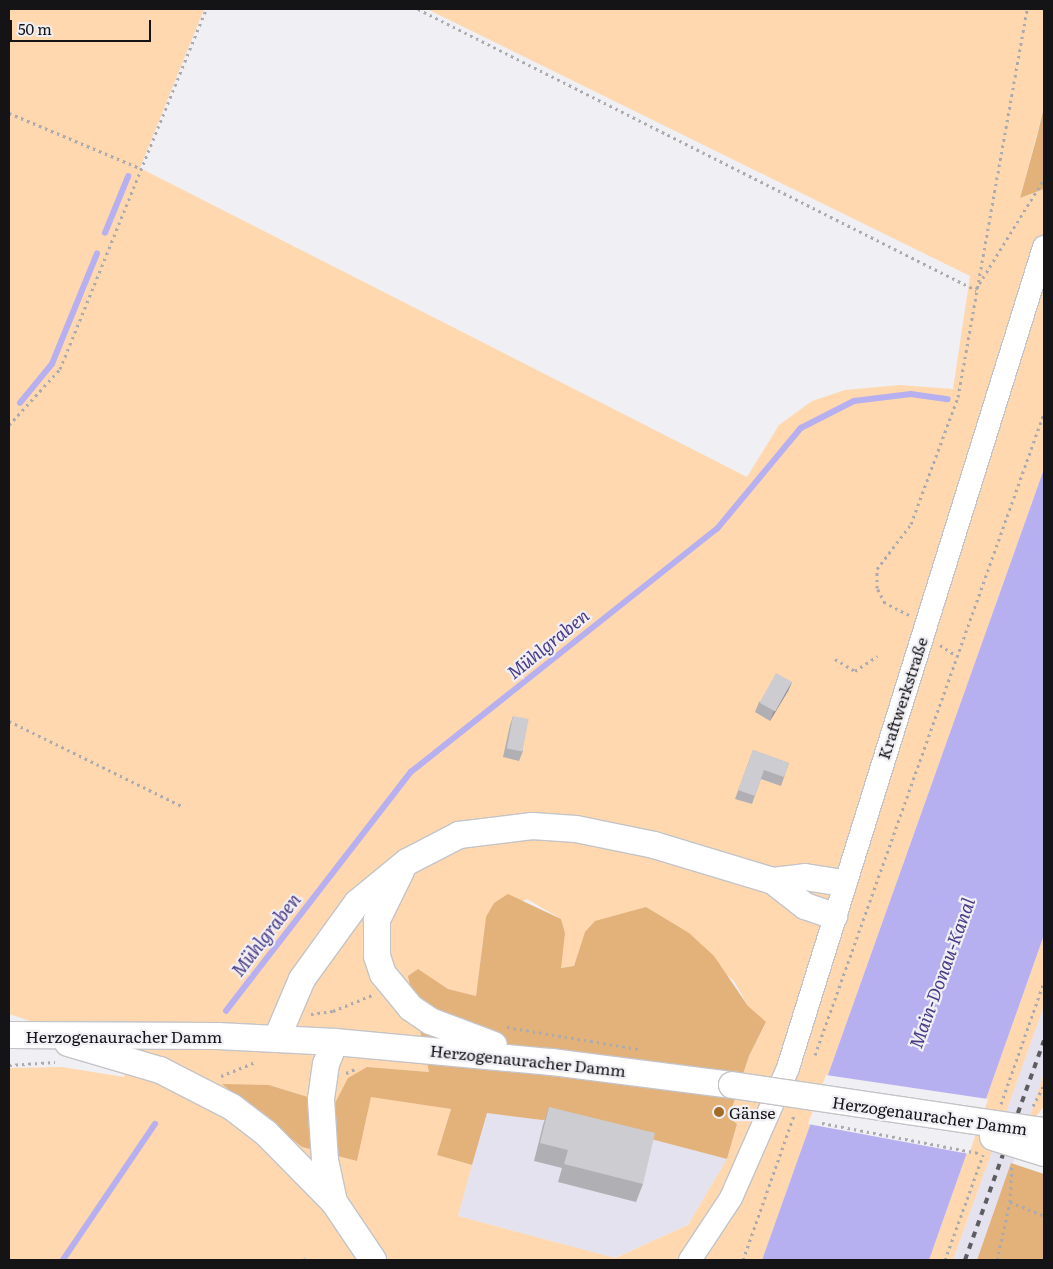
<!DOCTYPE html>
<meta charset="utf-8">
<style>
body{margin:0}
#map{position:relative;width:1053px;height:1269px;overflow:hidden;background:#efeff4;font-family:Literata,serif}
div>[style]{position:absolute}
.built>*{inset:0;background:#e3e2ee}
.green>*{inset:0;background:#ffd8af}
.forest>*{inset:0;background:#e3b17a}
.water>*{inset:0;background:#b6aff0}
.pier>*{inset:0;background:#efeff4}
.stream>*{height:5.5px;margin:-2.75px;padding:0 2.75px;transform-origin:2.75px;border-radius:2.75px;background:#b6aff0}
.path>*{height:3px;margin-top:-1.5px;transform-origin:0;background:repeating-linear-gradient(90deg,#abaaae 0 2.5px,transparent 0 6.5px)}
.roads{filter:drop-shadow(1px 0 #c4c4c8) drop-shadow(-1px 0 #c4c4c8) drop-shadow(0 1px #c4c4c8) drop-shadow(0 -1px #c4c4c8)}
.tertiary>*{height:22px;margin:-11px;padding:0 11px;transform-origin:11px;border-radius:11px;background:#fff}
.secondary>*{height:26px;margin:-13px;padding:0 13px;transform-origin:13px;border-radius:13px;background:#fff}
.rail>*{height:4px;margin-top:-2px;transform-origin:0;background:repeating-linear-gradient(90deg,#5d5d60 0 6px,transparent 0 12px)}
.path-bridge>*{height:3px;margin-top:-1.5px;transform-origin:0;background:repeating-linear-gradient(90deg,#abaaae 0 2.5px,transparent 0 6.5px)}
.bridges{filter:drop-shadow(1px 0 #c4c4c8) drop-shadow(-1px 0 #c4c4c8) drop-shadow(0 1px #c4c4c8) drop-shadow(0 -1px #c4c4c8)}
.secondary-bridge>*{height:26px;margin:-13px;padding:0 13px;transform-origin:13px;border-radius:13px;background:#fff}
.wall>*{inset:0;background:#afafb4}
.shaded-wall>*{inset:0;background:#8f8f92}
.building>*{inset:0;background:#ccccd1;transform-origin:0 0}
.dots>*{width:14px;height:14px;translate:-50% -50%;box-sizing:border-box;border:2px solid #efeff4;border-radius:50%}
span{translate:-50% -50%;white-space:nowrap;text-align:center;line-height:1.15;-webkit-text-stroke:4.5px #efeff4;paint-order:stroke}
.street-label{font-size:16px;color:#141315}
.poi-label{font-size:16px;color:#141315}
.left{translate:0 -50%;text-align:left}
.water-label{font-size:18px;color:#4a3a86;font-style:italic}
.frame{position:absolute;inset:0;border:10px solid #141315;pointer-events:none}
.scale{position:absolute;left:10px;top:20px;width:141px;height:22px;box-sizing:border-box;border:2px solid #141315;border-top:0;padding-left:6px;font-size:15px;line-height:18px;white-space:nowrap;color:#141315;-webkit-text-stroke:4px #efeff4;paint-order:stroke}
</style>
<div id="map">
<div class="built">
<i style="clip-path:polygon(1044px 1006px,1044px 1073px,1024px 1133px,977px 1260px,953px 1260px)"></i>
<i style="clip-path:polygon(486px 1113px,542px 1120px,571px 1118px,727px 1159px,688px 1225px,614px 1258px,458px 1216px)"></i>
</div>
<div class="green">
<i style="clip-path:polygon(evenodd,9px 9px,204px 9px,140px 168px,747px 477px,779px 425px,812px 401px,845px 390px,900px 385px,953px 389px,970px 276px,427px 9px,1044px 9px,1044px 107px,1020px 198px,1044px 189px,1044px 469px,762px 1260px,9px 1260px,9px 1068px,62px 1067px,124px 1077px,133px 1055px,9px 1014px,9px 9px,527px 899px,561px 919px,565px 933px,560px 968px,574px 966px,585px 933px,646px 907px,734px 981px,748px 1006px,766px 1023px,749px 1056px,729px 1117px,737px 1124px,727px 1159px,688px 1225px,615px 1258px,458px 1216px,472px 1165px,437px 1155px,451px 1109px,371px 1096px,357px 1161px,302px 1147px,275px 1123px,269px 1085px,334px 1105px,367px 1067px,429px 1072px,409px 976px,418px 970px,448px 989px,476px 996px,486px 917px,527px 899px)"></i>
<i style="clip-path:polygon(1044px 935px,1044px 1006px,999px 1132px,953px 1260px,929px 1260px)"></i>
<i style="clip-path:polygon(1044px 1073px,1044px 1106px,1024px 1133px)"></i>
</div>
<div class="forest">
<i style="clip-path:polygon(1044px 107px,1044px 189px,1020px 198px,1037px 136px)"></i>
<i style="clip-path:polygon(508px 894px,561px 919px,565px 933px,561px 968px,574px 966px,585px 932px,595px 921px,646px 907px,689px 933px,714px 956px,748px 1006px,766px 1022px,749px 1056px,729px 1117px,737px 1124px,727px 1159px,571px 1118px,542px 1120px,487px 1113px,472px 1165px,437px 1155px,451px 1109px,371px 1097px,357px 1161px,302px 1147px,222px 1084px,269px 1085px,334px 1105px,348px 1078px,367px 1067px,429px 1072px,408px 976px,418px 969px,448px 989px,476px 996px,486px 917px,494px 903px)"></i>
<i style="clip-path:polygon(1011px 1163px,1044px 1174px,1044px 1260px,977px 1260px)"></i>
</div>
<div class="water">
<i style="clip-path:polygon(1044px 469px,1044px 935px,929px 1260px,762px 1260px)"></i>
</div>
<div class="pier">
<i style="clip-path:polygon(826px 1075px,988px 1099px,969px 1154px,808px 1124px)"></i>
</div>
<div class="stream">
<i style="left:105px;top:233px;width:61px;rotate:-67.7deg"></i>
<i style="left:20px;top:403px;width:50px;rotate:-50.6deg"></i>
<i style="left:52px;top:364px;width:119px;rotate:-67.8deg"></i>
<i style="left:226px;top:1011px;width:302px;rotate:-52.3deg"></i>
<i style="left:411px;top:772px;width:391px;rotate:-38.5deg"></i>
<i style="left:717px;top:529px;width:131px;rotate:-50.3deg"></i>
<i style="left:801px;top:428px;width:59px;rotate:-27deg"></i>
<i style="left:854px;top:401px;width:57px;rotate:-7deg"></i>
<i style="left:911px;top:394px;width:37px;rotate:8deg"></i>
<i style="left:63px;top:1260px;width:164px;rotate:-55.9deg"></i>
</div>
<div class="path">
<i style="left:418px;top:9px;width:625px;rotate:26.73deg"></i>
<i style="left:9px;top:113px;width:142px;rotate:22.8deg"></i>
<i style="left:976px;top:289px;width:129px;rotate:-58.3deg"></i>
<i style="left:9px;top:425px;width:76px;rotate:-47.7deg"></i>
<i style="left:60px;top:369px;width:388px;rotate:-67.9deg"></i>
<i style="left:909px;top:615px;width:27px;rotate:-153deg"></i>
<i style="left:885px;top:603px;width:17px;rotate:-118deg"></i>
<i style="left:877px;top:588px;width:19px;rotate:-90deg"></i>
<i style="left:877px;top:569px;width:56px;rotate:-52.9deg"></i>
<i style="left:911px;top:524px;width:135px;rotate:-69.7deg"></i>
<i style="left:958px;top:397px;width:394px;rotate:-79.9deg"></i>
<i style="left:940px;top:645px;width:20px;rotate:33deg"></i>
<i style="left:835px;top:659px;width:23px;rotate:31deg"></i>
<i style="left:855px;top:671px;width:27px;rotate:-34deg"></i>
<i style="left:9px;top:721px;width:195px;rotate:26.2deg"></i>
<i style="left:311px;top:1014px;width:22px;rotate:-8deg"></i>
<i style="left:333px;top:1011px;width:42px;rotate:-22.3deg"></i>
<i style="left:507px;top:1027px;width:134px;rotate:9.5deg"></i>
<i style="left:815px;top:1055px;width:682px;rotate:-70.37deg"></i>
<i style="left:9px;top:1065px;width:46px;rotate:-3.7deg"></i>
<i style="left:346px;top:1073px;width:13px;rotate:-23deg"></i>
<i style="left:221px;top:1076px;width:38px;rotate:-22deg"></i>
<i style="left:1001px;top:1104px;width:129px;rotate:-70.6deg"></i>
<i style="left:1033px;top:1106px;width:24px;rotate:-62deg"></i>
<i style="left:1010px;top:1202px;width:37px;rotate:22deg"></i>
<i style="left:743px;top:1260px;width:154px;rotate:-70.6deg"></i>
<i style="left:945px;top:1260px;width:112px;rotate:-70.1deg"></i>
<i style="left:997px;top:1260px;width:59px;rotate:-77.4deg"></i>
<i style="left:1010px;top:1202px;width:37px;rotate:-87deg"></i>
</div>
<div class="roads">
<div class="tertiary">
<i style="left:690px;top:1260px;width:74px;rotate:-56.5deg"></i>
<i style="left:731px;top:1198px;width:142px;rotate:-66.3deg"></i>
<i style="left:788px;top:1068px;width:860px;rotate:-72.68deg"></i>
</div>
<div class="secondary">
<i style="left:401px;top:871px;width:55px;rotate:116.1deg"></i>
<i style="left:377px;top:920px;width:36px;rotate:90deg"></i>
<i style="left:377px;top:956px;width:19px;rotate:72deg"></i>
<i style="left:383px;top:974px;width:44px;rotate:50.5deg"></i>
<i style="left:411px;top:1008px;width:23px;rotate:34deg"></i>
<i style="left:430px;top:1021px;width:68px;rotate:20.6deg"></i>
<i style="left:773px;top:881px;width:41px;rotate:38deg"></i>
<i style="left:805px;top:906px;width:31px;rotate:19deg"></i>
<i style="left:9px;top:1035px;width:209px;rotate:0.3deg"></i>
<i style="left:218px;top:1036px;width:117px;rotate:2.9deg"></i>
<i style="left:335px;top:1042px;width:218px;rotate:5.3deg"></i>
<i style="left:552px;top:1062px;width:181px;rotate:7.3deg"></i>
<i style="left:277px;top:1038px;width:64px;rotate:-67deg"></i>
<i style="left:302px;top:979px;width:94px;rotate:-54.1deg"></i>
<i style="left:357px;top:903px;width:65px;rotate:-39.4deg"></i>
<i style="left:407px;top:862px;width:59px;rotate:-27.4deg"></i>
<i style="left:459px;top:835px;width:74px;rotate:-7deg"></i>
<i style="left:532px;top:826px;width:44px;rotate:3.9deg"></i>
<i style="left:576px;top:829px;width:80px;rotate:11.6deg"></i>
<i style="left:654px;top:845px;width:124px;rotate:16.8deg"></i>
<i style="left:773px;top:881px;width:32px;rotate:-7deg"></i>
<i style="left:805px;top:877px;width:39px;rotate:9deg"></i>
<i style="left:68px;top:1043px;width:96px;rotate:16.4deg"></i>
<i style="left:160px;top:1070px;width:81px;rotate:27.2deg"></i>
<i style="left:232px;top:1107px;width:43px;rotate:37.4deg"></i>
<i style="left:266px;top:1133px;width:97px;rotate:45.4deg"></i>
<i style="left:334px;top:1202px;width:70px;rotate:56.1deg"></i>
<i style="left:334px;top:1202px;width:43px;rotate:-102.1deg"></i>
<i style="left:325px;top:1160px;width:61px;rotate:-93.8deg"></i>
<i style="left:321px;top:1099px;width:35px;rotate:-82deg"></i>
<i style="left:326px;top:1064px;width:24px;rotate:-68deg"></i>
</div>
</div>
<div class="rail">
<i style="left:965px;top:1260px;width:233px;rotate:-70.2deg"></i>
</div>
<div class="path-bridge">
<i style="left:822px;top:1123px;width:159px;rotate:10.9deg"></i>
</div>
<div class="bridges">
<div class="secondary-bridge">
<i style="left:732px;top:1085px;width:315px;rotate:8.4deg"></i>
<i style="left:993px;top:1137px;width:53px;rotate:17.4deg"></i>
</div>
</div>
<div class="wall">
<i style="clip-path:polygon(792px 682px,788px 691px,770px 721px,755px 712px,759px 702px)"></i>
<i style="clip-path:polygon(513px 716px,523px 751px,519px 761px,503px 757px,510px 725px)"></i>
<i style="clip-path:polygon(753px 750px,789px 763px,781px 786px,761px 779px,752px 804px,735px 799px)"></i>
<i style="clip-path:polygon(549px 1107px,643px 1184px,636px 1202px,558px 1182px,562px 1168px,534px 1161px,543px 1125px)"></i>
</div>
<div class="shaded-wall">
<i style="clip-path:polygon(792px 682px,788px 691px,770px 721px,774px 711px)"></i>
</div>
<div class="building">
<i style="left:776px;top:673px;width:18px;height:34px;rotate:29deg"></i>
<i style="left:513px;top:716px;width:16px;height:33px;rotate:11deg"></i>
<i style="clip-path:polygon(753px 750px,789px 763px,784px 777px,764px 770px,755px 796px,738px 790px)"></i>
<i style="clip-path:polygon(549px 1107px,655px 1133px,643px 1184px,564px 1164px,568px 1150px,540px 1143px)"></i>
<i style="clip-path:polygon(305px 1257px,307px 1260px,301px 1260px)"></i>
</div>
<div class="dots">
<i style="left:719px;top:1112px;background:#a26b26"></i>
</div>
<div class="street-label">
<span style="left:902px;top:698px;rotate:-72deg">Kraftwerkstraße</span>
<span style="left:124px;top:1036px">Herzogenauracher Damm</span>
<span style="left:528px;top:1060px;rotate:6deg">Herzogenauracher Damm</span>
<span style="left:930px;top:1115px;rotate:8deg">Herzogenauracher Damm</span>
</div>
<div class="poi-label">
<span class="left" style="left:729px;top:1112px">Gänse</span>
</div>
<div class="water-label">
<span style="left:548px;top:644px;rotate:-39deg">Mühlgraben</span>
<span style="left:266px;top:935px;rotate:-52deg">Mühlgraben</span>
<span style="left:942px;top:973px;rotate:-70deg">Main-Donau-Kanal</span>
</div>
<div class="frame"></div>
<div class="scale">50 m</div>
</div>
